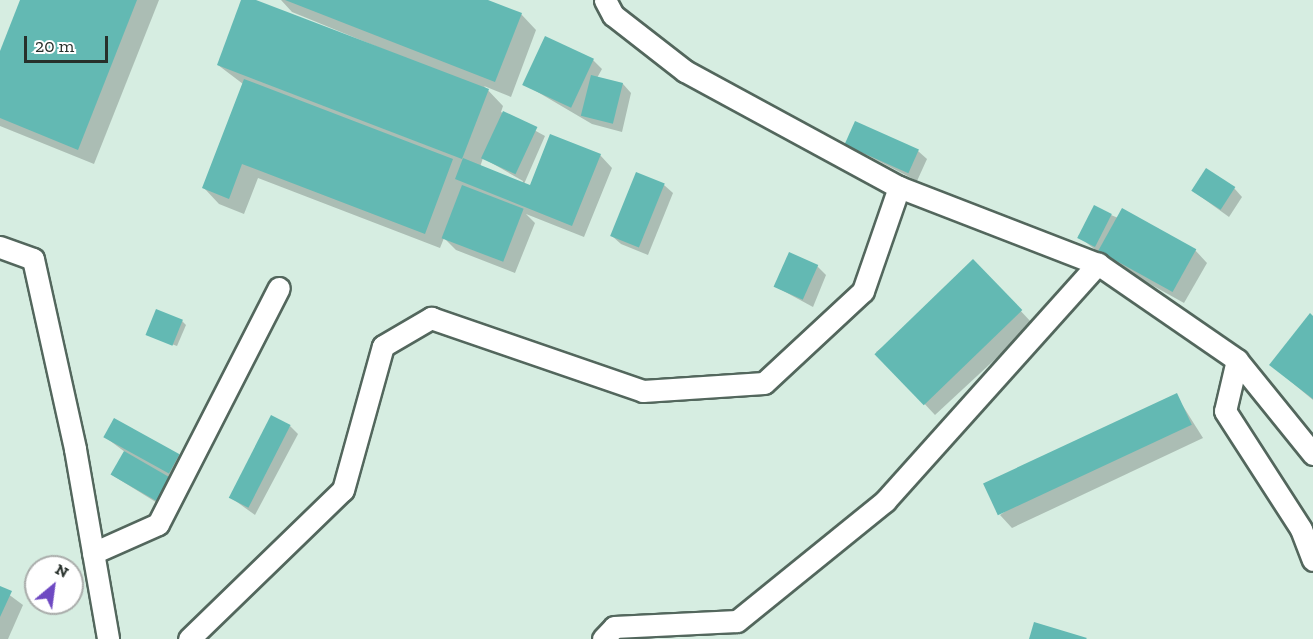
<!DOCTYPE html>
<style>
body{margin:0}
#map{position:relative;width:1313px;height:639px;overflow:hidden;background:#d6ede1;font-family:"Zilla Slab",serif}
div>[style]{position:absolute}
.shadow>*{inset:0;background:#0003}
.building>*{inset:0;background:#63b9b3;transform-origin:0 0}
.roads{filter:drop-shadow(2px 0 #53675d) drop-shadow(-2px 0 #53675d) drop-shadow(0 2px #53675d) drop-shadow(0 -2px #53675d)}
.minor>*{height:21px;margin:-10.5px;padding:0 10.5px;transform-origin:10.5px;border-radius:10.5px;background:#fff}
span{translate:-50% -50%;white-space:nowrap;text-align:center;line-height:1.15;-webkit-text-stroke:6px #fff;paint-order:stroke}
.north{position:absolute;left:24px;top:555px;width:60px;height:60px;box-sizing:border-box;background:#fff;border:2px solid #a9acaa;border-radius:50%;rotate:29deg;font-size:16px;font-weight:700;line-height:24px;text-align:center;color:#27302b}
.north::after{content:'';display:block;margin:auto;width:21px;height:27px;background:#6e49c2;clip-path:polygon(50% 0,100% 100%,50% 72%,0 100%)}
.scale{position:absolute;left:24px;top:36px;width:84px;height:27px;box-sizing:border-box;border:3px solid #27302b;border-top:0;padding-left:8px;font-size:18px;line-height:21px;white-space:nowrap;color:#27302b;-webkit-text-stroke:4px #fff;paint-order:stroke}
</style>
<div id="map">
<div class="shadow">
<i style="clip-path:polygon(22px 0,159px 0,94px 164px,0 126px,0 55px)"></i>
<i style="clip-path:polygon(evenodd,243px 0,407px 59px,292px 12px,281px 0,484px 0,521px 14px,536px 30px,511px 97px,484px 86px,503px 106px,501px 112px,545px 136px,524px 184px,531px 187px,600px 155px,612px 168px,584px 237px,526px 214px,535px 223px,515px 273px,456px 250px,444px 238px,440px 248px,258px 178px,244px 214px,219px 204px,204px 188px,243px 84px,218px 65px,243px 0,483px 158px,523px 181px,522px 184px,480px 167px,483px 158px)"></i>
<i style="clip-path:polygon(593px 60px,602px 69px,597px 78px,623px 84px,631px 93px,622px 132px,592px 124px,524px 84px)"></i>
<i style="clip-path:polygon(846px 144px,918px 151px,927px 159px,917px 181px)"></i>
<i style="clip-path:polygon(664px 185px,673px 193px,648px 255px,621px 244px,612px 236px)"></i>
<i style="clip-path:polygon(1234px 188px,1242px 197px,1229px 217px,1193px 191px)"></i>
<i style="clip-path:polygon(1111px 215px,1195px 250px,1207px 263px,1184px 303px,1112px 263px,1078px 236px)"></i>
<i style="clip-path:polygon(817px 266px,826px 275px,813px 307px,776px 287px)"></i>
<i style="clip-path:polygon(986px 274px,1033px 324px,935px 415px,876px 352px)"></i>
<i style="clip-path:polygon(1313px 318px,1313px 400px,1271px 365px)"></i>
<i style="clip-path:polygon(182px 321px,186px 325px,177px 346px,147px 335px)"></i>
<i style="clip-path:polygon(1176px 395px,1203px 438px,1012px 528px,1000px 515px)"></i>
<i style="clip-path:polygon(290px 426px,298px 434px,255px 515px,230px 497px)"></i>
<i style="clip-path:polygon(105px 437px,179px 456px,187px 464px,178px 481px,169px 477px,167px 509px,112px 475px,125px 452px)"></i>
<i style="clip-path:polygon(0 588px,23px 605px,8px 639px,0 639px)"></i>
</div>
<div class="building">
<i style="clip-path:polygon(20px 0,137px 0,78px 150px,0 118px,0 51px)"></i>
<i style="clip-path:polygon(241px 0,256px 0,489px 89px,462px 159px,217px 65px)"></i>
<i style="clip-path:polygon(285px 0,488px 0,522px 13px,495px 82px)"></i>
<i style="left:545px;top:36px;width:54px;height:54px;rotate:25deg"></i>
<i style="left:591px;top:75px;width:33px;height:42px;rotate:14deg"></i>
<i style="clip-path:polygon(244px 79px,453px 159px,425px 234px,242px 164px,229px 199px,202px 188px)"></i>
<i style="left:503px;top:111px;width:38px;height:52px;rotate:25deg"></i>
<i style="left:855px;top:121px;width:70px;height:26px;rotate:24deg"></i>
<i style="clip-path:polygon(550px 134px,601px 154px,572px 226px,455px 179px,463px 158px,530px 185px)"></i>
<i style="left:1206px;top:168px;width:35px;height:27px;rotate:33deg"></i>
<i style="left:636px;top:172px;width:31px;height:69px;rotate:22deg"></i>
<i style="left:462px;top:185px;width:66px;height:57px;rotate:21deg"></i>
<i style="left:1094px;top:205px;width:20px;height:37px;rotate:27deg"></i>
<i style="left:1122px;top:208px;width:85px;height:49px;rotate:29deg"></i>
<i style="left:789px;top:252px;width:32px;height:38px;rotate:24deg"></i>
<i style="left:973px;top:259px;width:71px;height:137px;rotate:46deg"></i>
<i style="left:156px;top:309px;width:29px;height:28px;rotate:22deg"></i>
<i style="clip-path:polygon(1310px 313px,1313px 316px,1313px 399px,1269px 365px)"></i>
<i style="left:1177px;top:393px;width:35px;height:214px;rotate:65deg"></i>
<i style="left:271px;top:415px;width:22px;height:93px;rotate:27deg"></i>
<i style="left:114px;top:418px;width:75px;height:22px;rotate:29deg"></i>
<i style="left:124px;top:451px;width:54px;height:27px;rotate:30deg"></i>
<i style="clip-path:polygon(0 586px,12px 591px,0 617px)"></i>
<i style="clip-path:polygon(1034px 622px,1087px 638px,1086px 639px,1029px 639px)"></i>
</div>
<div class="roads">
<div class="minor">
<i style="left:605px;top:0;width:17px;rotate:62deg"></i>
<i style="left:613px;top:15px;width:91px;rotate:37.9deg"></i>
<i style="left:685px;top:71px;width:243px;rotate:28.5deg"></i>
<i style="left:899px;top:187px;width:213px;rotate:21.2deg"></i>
<i style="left:1098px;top:264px;width:169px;rotate:34.6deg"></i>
<i style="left:1237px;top:360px;width:121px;rotate:51deg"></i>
<i style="left:0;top:247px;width:35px;rotate:20deg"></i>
<i style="left:33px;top:259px;width:195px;rotate:77.5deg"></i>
<i style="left:75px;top:449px;width:193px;rotate:80.1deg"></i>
<i style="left:1237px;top:360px;width:52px;rotate:103.2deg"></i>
<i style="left:1225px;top:411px;width:140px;rotate:57.2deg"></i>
<i style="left:1301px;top:529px;width:33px;rotate:69deg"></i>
<i style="left:93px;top:553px;width:71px;rotate:-24deg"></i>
<i style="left:158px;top:524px;width:265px;rotate:-62.9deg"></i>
<i style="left:189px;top:639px;width:214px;rotate:-44.1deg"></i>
<i style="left:343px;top:490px;width:149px;rotate:-74.5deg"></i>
<i style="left:383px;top:346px;width:56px;rotate:-30.3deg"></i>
<i style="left:431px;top:318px;width:224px;rotate:19deg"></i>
<i style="left:643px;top:391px;width:121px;rotate:-3.8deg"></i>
<i style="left:764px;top:383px;width:135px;rotate:-42.9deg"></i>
<i style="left:863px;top:291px;width:110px;rotate:-70.9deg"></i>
<i style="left:603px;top:639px;width:16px;rotate:-47deg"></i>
<i style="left:614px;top:627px;width:123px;rotate:-2.8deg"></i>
<i style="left:737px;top:621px;width:191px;rotate:-39deg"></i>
<i style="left:885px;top:501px;width:319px;rotate:-48.1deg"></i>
</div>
</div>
<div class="north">N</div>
<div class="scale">20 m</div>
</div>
